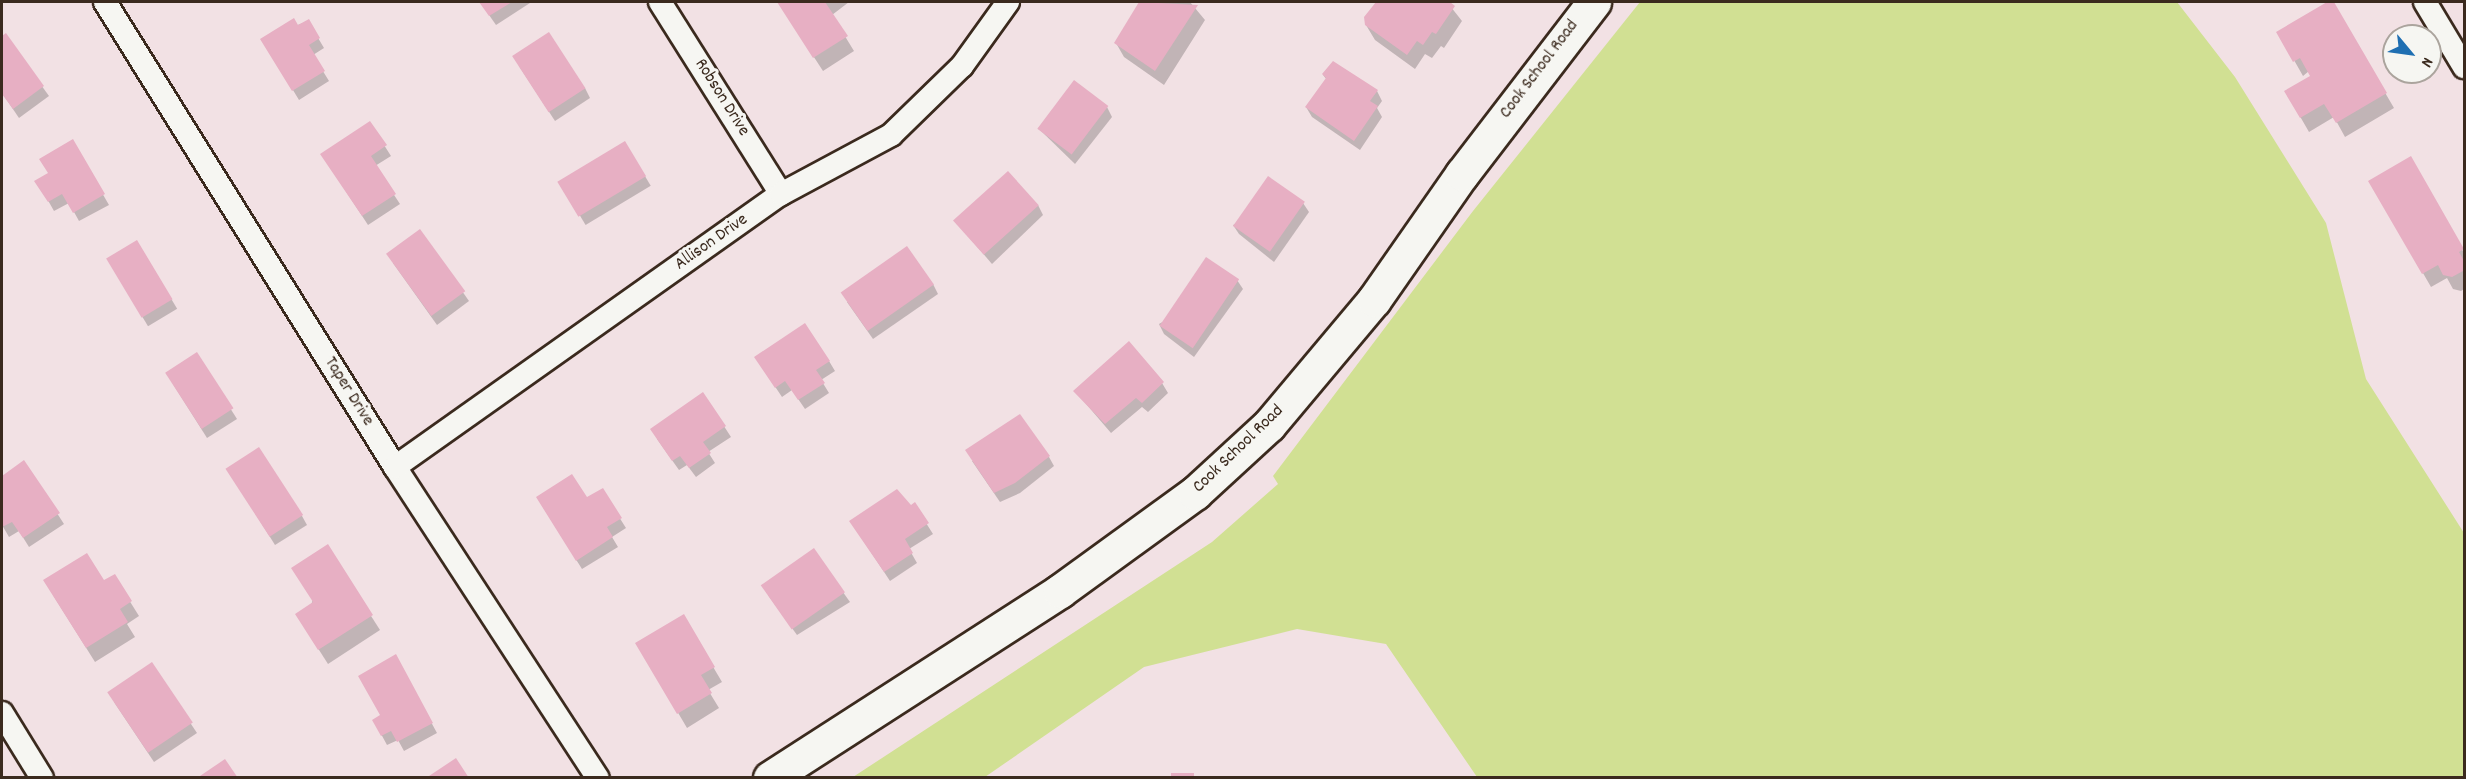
<!DOCTYPE html>
<style>
body{margin:0}
#map{position:relative;width:2466px;height:779px;overflow:hidden;background:#f2e1e4;font-family:Dekko,sans-serif}
div>[style]{position:absolute}
.green>*{inset:0;background:#d1e093}
.shadow>*{inset:0;background:#0003;transform-origin:0 0}
.building>*{inset:0;background:#e7afc3;transform-origin:0 0}
.roads{filter:drop-shadow(2px 0 #3b2a1e) drop-shadow(-2px 0 #3b2a1e) drop-shadow(0 2px #3b2a1e) drop-shadow(0 -2px #3b2a1e)}
.street>*{height:22px;margin:-11px;padding:0 11px;transform-origin:11px;border-radius:11px;background:#f6f6f2}
.secondary>*{height:33px;margin:-16.5px;padding:0 16.5px;transform-origin:16.5px;border-radius:16.5px;background:#f6f6f2}
span{translate:-50% -50%;white-space:nowrap;text-align:center;line-height:1.15;-webkit-text-stroke:6px #f6f6f2;paint-order:stroke}
.street-label{font-size:18px;color:#3b2a1e}
.frame{position:absolute;inset:0;border:3px solid #3b2a1e;pointer-events:none}
.north{position:absolute;left:2382px;top:24px;width:60px;height:60px;box-sizing:border-box;background:#f6f6f2;border:2px solid #aba49d;border-radius:50%;rotate:119deg;font-size:16px;font-weight:700;line-height:24px;text-align:center;color:#3b2a1e}
.north::after{content:'';display:block;margin:auto;width:21px;height:27px;background:#1f6fb2;clip-path:polygon(50% 0,100% 100%,50% 72%,0 100%)}
</style>
<div id="map">
<div class="green">
<i style="clip-path:polygon(1640px 2px,2177px 2px,2235px 77px,2326px 223px,2366px 379px,2464px 533px,2464px 777px,1477px 777px,1386px 644px,1297px 629px,1144px 667px,985px 777px,853px 777px,1212px 542px,1278px 484px,1273px 476px,1473px 211px)"></i>
</div>
<div class="shadow">
<i style="clip-path:polygon(480px 2px,529px 2px,530px 3px,496px 25px)"></i>
<i style="clip-path:polygon(778px 2px,849px 2px,832px 15px,854px 51px,823px 71px)"></i>
<i style="clip-path:polygon(1139px 2px,1190px 2px,1205px 20px,1164px 85px,1124px 57px,1116px 43px,1142px 6px)"></i>
<i style="clip-path:polygon(1376px 2px,1447px 2px,1462px 21px,1444px 48px,1441px 46px,1432px 58px,1425px 54px,1415px 69px,1375px 40px,1366px 25px)"></i>
<i style="clip-path:polygon(2332px 2px,2394px 108px,2345px 137px,2334px 117px,2309px 132px,2286px 92px,2312px 77px,2309px 71px,2303px 76px,2278px 32px)"></i>
<i style="clip-path:polygon(308px 21px,324px 48px,313px 55px,329px 81px,299px 100px,262px 39px)"></i>
<i style="clip-path:polygon(5px 35px,49px 96px,19px 118px,2px 93px,2px 38px)"></i>
<i style="clip-path:polygon(519px 66px,585px 88px,590px 98px,555px 121px)"></i>
<i style="clip-path:polygon(1323px 75px,1377px 91px,1382px 101px,1377px 108px,1382px 117px,1360px 150px,1312px 117px,1306px 107px,1327px 80px)"></i>
<i style="clip-path:polygon(1107px 107px,1112px 117px,1075px 164px,1038px 128px)"></i>
<i style="clip-path:polygon(370px 123px,391px 156px,375px 166px,400px 204px,368px 225px,328px 164px)"></i>
<i style="clip-path:polygon(72px 141px,109px 205px,79px 221px,69px 203px,54px 211px,37px 181px,49px 174px)"></i>
<i style="left:625px;top:143px;width:50px;height:76px;rotate:59deg"></i>
<i style="clip-path:polygon(2410px 158px,2464px 253px,2464px 289px,2461px 291px,2453px 289px,2447px 278px,2431px 287px,2370px 181px)"></i>
<i style="clip-path:polygon(1303px 203px,1309px 212px,1274px 262px,1239px 234px,1233px 225px)"></i>
<i style="clip-path:polygon(1038px 205px,1043px 215px,992px 264px,956px 222px)"></i>
<i style="clip-path:polygon(420px 231px,469px 301px,437px 325px,393px 263px)"></i>
<i style="left:137px;top:242px;width:78px;height:34px;rotate:59deg"></i>
<i style="clip-path:polygon(1237px 280px,1243px 289px,1194px 357px,1164px 334px,1159px 324px)"></i>
<i style="clip-path:polygon(933px 284px,938px 294px,873px 339px,847px 302px)"></i>
<i style="clip-path:polygon(196px 354px,237px 419px,207px 438px,173px 384px)"></i>
<i style="clip-path:polygon(829px 361px,835px 371px,821px 380px,829px 393px,805px 409px,792px 390px,782px 397px,762px 367px)"></i>
<i style="clip-path:polygon(1162px 383px,1168px 393px,1148px 412px,1142px 407px,1111px 433px,1075px 391px)"></i>
<i style="clip-path:polygon(703px 394px,731px 437px,708px 452px,715px 463px,696px 477px,687px 465px,679px 470px,657px 439px)"></i>
<i style="clip-path:polygon(1049px 457px,1054px 466px,1020px 493px,1000px 502px,972px 461px)"></i>
<i style="clip-path:polygon(24px 462px,64px 524px,29px 547px,19px 531px,9px 537px,2px 525px,2px 477px)"></i>
<i style="clip-path:polygon(233px 478px,302px 516px,307px 525px,275px 545px)"></i>
<i style="clip-path:polygon(602px 490px,626px 528px,612px 537px,618px 547px,582px 569px,543px 507px,587px 500px)"></i>
<i style="clip-path:polygon(914px 504px,933px 534px,909px 549px,917px 563px,890px 581px,857px 531px)"></i>
<i style="clip-path:polygon(327px 547px,380px 630px,328px 664px,305px 628px)"></i>
<i style="clip-path:polygon(813px 550px,850px 602px,797px 635px,768px 595px)"></i>
<i style="clip-path:polygon(114px 576px,139px 616px,127px 624px,135px 637px,95px 662px,53px 595px,104px 582px)"></i>
<i style="clip-path:polygon(683px 616px,722px 682px,708px 690px,719px 708px,687px 728px,637px 643px)"></i>
<i style="clip-path:polygon(395px 656px,437px 733px,404px 751px,398px 740px,387px 745px,374px 721px,382px 716px)"></i>
<i style="clip-path:polygon(114px 702px,191px 724px,197px 733px,154px 762px)"></i>
</div>
<div class="building">
<i style="clip-path:polygon(479px 2px,512px 2px,489px 16px)"></i>
<i style="clip-path:polygon(777px 2px,825px 2px,848px 36px,813px 58px)"></i>
<i style="clip-path:polygon(1139px 2px,1198px 5px,1155px 71px,1114px 43px)"></i>
<i style="clip-path:polygon(1376px 2px,1450px 2px,1455px 6px,1436px 34px,1432px 32px,1423px 45px,1417px 41px,1407px 55px,1365px 25px,1364px 17px)"></i>
<i style="clip-path:polygon(2327px 2px,2334px 2px,2387px 93px,2336px 123px,2324px 104px,2300px 118px,2284px 91px,2310px 76px,2300px 58px,2293px 62px,2276px 32px)"></i>
<i style="clip-path:polygon(294px 18px,298px 25px,309px 19px,320px 38px,309px 45px,325px 71px,292px 91px,260px 39px)"></i>
<i style="left:549px;top:32px;width:67px;height:44px;rotate:57deg"></i>
<i style="clip-path:polygon(6px 33px,44px 86px,13px 109px,2px 94px,2px 36px)"></i>
<i style="clip-path:polygon(1333px 61px,1378px 90px,1370px 101px,1378px 106px,1354px 141px,1305px 107px,1326px 78px,1322px 74px)"></i>
<i style="left:1074px;top:80px;width:43px;height:61px;rotate:37deg"></i>
<i style="clip-path:polygon(370px 121px,387px 145px,371px 156px,396px 194px,362px 216px,320px 154px)"></i>
<i style="clip-path:polygon(73px 139px,105px 194px,73px 213px,62px 194px,48px 202px,34px 181px,48px 173px,39px 159px)"></i>
<i style="left:625px;top:141px;width:41px;height:79px;rotate:59deg"></i>
<i style="clip-path:polygon(2411px 156px,2464px 249px,2459px 252px,2464px 261px,2463px 271px,2452px 277px,2443px 275px,2438px 265px,2422px 274px,2368px 181px)"></i>
<i style="left:1008px;top:171px;width:46px;height:74px;rotate:48deg"></i>
<i style="left:1268px;top:176px;width:45px;height:61px;rotate:35deg"></i>
<i style="left:420px;top:229px;width:77px;height:42px;rotate:54deg"></i>
<i style="left:137px;top:240px;width:69px;height:36px;rotate:59deg"></i>
<i style="left:907px;top:246px;width:47px;height:81px;rotate:55deg"></i>
<i style="left:1206px;top:257px;width:40px;height:83px;rotate:34deg"></i>
<i style="clip-path:polygon(805px 323px,830px 361px,816px 370px,825px 383px,798px 400px,785px 381px,775px 388px,754px 357px)"></i>
<i style="clip-path:polygon(1129px 341px,1164px 382px,1142px 403px,1136px 398px,1105px 424px,1073px 391px)"></i>
<i style="left:197px;top:352px;width:67px;height:38px;rotate:57deg"></i>
<i style="clip-path:polygon(703px 392px,726px 426px,703px 442px,711px 453px,689px 468px,680px 456px,672px 461px,650px 429px)"></i>
<i style="clip-path:polygon(1020px 414px,1050px 456px,1015px 483px,994px 493px,965px 450px)"></i>
<i style="left:259px;top:447px;width:81px;height:40px;rotate:57deg"></i>
<i style="clip-path:polygon(24px 460px,60px 513px,23px 538px,12px 522px,2px 527px,2px 476px)"></i>
<i style="clip-path:polygon(572px 474px,587px 497px,603px 488px,622px 518px,607px 527px,613px 537px,576px 561px,536px 497px)"></i>
<i style="clip-path:polygon(897px 489px,911px 505px,915px 502px,929px 523px,905px 539px,913px 553px,884px 572px,849px 521px)"></i>
<i style="clip-path:polygon(328px 544px,373px 615px,318px 650px,295px 614px,313px 602px,291px 568px)"></i>
<i style="left:814px;top:548px;width:54px;height:65px;rotate:55deg"></i>
<i style="clip-path:polygon(87px 553px,104px 580px,115px 574px,132px 601px,120px 609px,128px 622px,86px 648px,43px 580px)"></i>
<i style="clip-path:polygon(684px 614px,715px 667px,701px 675px,712px 693px,677px 714px,635px 643px)"></i>
<i style="clip-path:polygon(396px 654px,433px 723px,397px 742px,391px 731px,381px 736px,372px 720px,380px 715px,358px 676px)"></i>
<i style="left:152px;top:662px;width:73px;height:54px;rotate:56deg"></i>
<i style="clip-path:polygon(456px 758px,469px 778px,426px 778px)"></i>
<i style="clip-path:polygon(225px 759px,238px 778px,197px 778px)"></i>
<i style="left:1171px;top:773px;width:23px;height:5px"></i>
</div>
<div class="roads">
<div class="street">
<i style="left:105px;top:2px;width:548px;rotate:58.05deg"></i>
<i style="left:395px;top:467px;width:371px;rotate:56.9deg"></i>
<i style="left:660px;top:2px;width:227px;rotate:57.8deg"></i>
<i style="left:2425px;top:2px;width:76px;rotate:59deg"></i>
<i style="left:395px;top:467px;width:473px;rotate:-35.3deg"></i>
<i style="left:781px;top:194px;width:125px;rotate:-28.2deg"></i>
<i style="left:891px;top:135px;width:99px;rotate:-44.2deg"></i>
<i style="left:962px;top:66px;width:79px;rotate:-54.3deg"></i>
<i style="left:2px;top:713px;width:76px;rotate:58.4deg"></i>
</div>
<div class="secondary">
<i style="left:770px;top:778px;width:345px;rotate:-32.8deg"></i>
<i style="left:1060px;top:591px;width:167px;rotate:-36deg"></i>
<i style="left:1195px;top:493px;width:100px;rotate:-42.6deg"></i>
<i style="left:1269px;top:425px;width:163px;rotate:-50deg"></i>
<i style="left:1374px;top:300px;width:154px;rotate:-55.1deg"></i>
<i style="left:1462px;top:174px;width:217px;rotate:-52.5deg"></i>
</div>
</div>
<div class="street-label">
<span style="left:1540px;top:70px;rotate:-53deg">Cook School Road</span>
<span style="left:721px;top:98px;rotate:58deg">Robson Drive</span>
<span style="left:712px;top:243px;rotate:-35deg">Allison Drive</span>
<span style="left:348px;top:392px;rotate:58deg">Taper Drive</span>
<span style="left:1239px;top:450px;rotate:-44deg">Cook School Road</span>
</div>
<div class="frame"></div>
<div class="north">N</div>
</div>
